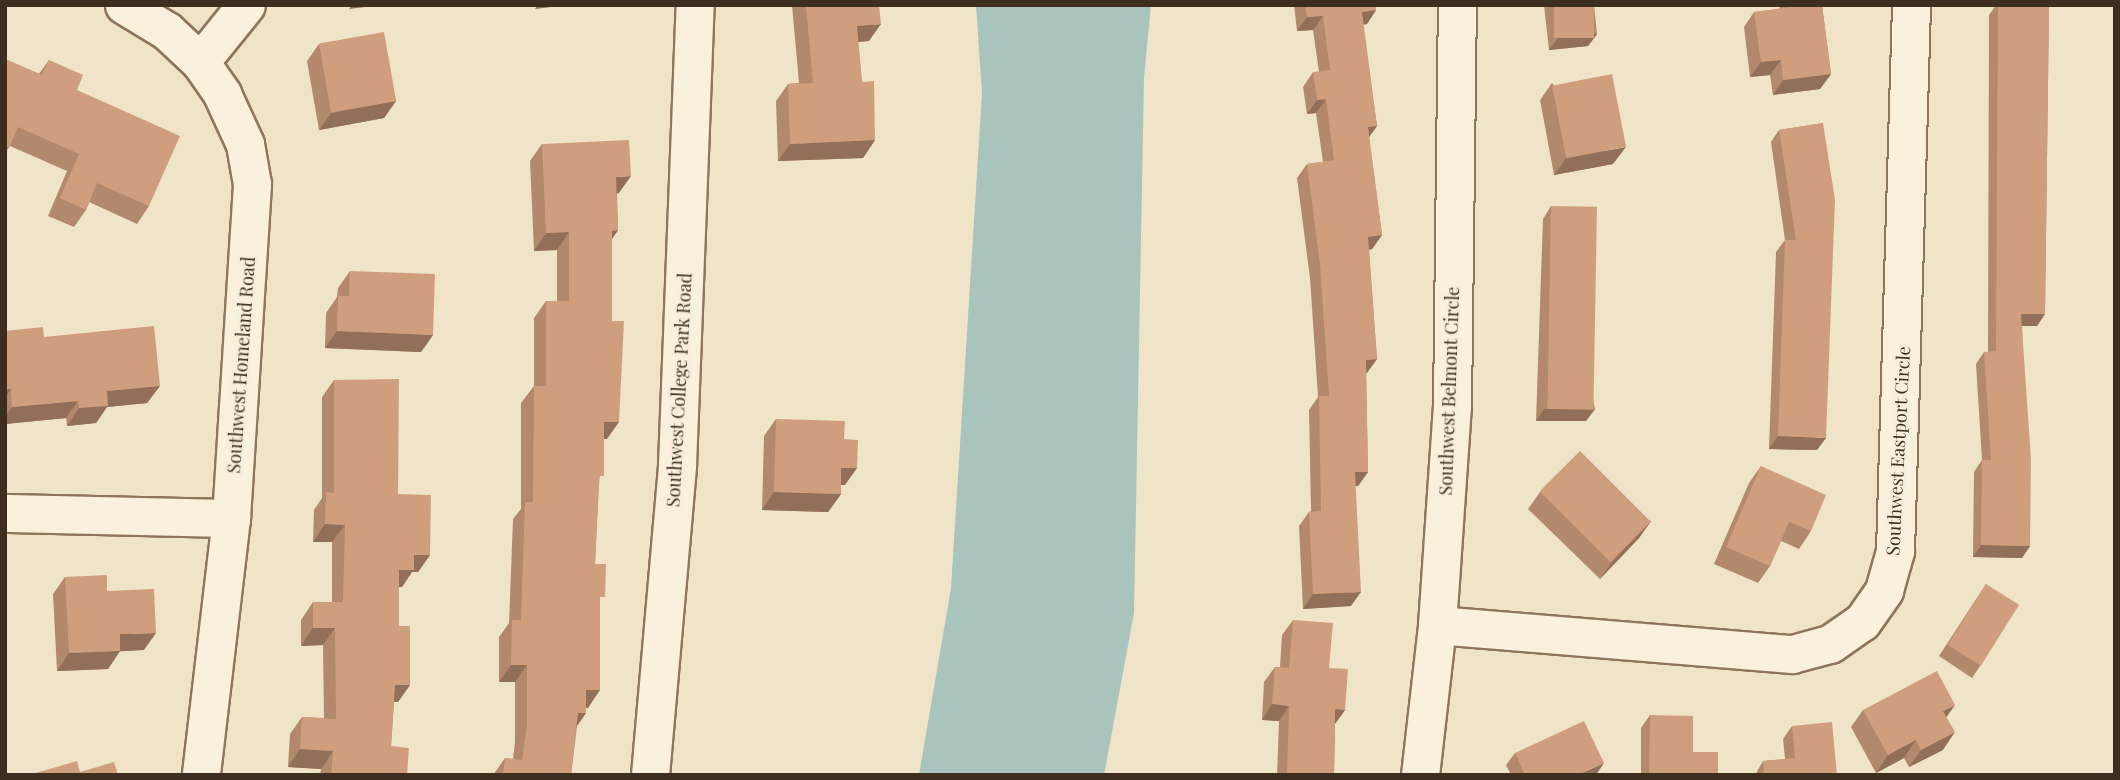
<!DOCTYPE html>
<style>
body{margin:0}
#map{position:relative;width:2120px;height:780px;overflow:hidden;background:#f0e4c8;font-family:"Playfair Display",serif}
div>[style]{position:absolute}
.water>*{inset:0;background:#a9c4bc}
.roads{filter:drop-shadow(2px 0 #8d765c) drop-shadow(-2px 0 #8d765c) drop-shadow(0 2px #8d765c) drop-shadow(0 -2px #8d765c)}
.street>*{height:37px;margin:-18.5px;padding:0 18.5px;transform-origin:18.5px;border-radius:18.5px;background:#faf1dc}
.wall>*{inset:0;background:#b2896c}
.shaded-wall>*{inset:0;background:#916f58}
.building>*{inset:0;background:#cf9f7d;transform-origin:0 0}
span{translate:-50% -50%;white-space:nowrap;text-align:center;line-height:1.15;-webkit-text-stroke:5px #f7eed8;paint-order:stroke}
.street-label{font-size:18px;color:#3d2e20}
.frame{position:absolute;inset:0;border:7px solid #3d2e20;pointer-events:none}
</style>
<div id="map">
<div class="water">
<i style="clip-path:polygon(976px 5px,1151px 5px,1144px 78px,1134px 613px,1104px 775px,919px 775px,951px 588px,982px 93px)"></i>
</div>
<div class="roads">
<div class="street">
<i style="left:124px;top:5px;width:50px;rotate:31.2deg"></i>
<i style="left:167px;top:31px;width:45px;rotate:43.2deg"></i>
<i style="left:200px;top:62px;width:39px;rotate:55deg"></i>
<i style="left:222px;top:94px;width:55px;rotate:65.3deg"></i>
<i style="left:245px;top:144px;width:41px;rotate:80.1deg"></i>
<i style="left:252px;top:184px;width:335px;rotate:93.6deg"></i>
<i style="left:231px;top:518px;width:259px;rotate:96.7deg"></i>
<i style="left:200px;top:62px;width:73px;rotate:-51.1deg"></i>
<i style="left:5px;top:513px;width:226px;rotate:1.3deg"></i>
<i style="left:1437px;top:625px;width:356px;rotate:4.7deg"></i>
<i style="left:1792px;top:654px;width:39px;rotate:-15deg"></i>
<i style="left:1830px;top:644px;width:39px;rotate:-35deg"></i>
<i style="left:1862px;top:622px;width:39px;rotate:-55deg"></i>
<i style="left:1884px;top:590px;width:41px;rotate:-74.2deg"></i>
<i style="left:1895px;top:551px;width:546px;rotate:-88.32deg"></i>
<i style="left:650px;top:775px;width:311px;rotate:-85deg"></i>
<i style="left:677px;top:465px;width:460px;rotate:-87.8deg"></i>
<i style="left:1420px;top:775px;width:151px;rotate:-83.5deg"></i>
<i style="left:1437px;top:625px;width:220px;rotate:-86.1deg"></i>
<i style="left:1452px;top:406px;width:401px;rotate:-89.3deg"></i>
</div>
</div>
<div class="wall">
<i style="clip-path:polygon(792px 5px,879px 5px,869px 41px,858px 42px,862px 82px,875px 140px,863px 158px,778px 161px,776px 101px,788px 84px,799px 83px)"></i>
<i style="clip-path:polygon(1294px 5px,1376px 5px,1376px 10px,1367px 24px,1363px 25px,1377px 126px,1369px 137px,1382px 235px,1372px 249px,1369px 250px,1377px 359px,1366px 373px,1368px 472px,1358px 486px,1355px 486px,1351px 606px,1303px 609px,1299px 526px,1309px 512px,1311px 511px,1309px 410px,1318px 397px,1310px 278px,1297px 178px,1307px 164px,1323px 162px,1316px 113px,1307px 114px,1303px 87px,1313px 72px,1319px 72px,1313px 30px,1297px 31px)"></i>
<i style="clip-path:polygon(1544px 5px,1594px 5px,1597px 34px,1588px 46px,1549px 50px)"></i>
<i style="clip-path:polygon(1779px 5px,1822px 5px,1831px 74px,1820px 89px,1773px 95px,1770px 75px,1750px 77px,1744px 27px,1754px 12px,1780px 9px)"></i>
<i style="clip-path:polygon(1996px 5px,2049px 5px,2045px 314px,2037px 326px,2022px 326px,2030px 546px,2022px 558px,1973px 557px,1974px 472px,1982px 460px,1976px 364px,1984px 352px,1988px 352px,1989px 15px)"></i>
<i style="clip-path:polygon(319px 44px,396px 101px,384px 118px,319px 130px,307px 61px)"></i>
<i style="clip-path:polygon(5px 59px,39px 74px,49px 60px,77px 90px,149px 206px,137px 224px,89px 202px,86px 210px,74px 227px,48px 216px,67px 171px,10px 146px,5px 153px)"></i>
<i style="clip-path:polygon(1552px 83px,1613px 164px,1554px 175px,1540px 100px)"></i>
<i style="clip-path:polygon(1823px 123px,1817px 450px,1769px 449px,1776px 252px,1785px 240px,1771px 142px,1779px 130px)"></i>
<i style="clip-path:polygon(542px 144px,619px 193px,617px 194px,618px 230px,612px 239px,607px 439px,604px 439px,599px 483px,595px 564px,600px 604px,588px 708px,586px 708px,586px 713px,577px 726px,571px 775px,493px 775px,505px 758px,513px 759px,515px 742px,515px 682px,499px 682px,499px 637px,509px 623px,513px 519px,521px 509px,521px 403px,534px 386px,534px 318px,546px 301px,557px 301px,557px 250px,534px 251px,530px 161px)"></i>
<i style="clip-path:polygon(1551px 206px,1595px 409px,1586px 421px,1536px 421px,1543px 219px)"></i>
<i style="clip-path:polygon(350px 271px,433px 335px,421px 352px,325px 348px,326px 313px,337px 297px,338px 288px)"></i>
<i style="clip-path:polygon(5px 331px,44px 337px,160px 386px,147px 403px,107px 407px,96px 423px,67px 426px,66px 418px,5px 424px)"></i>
<i style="clip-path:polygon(334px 380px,398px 494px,430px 555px,418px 572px,412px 572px,402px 587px,399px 587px,399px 626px,410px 685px,398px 702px,394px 702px,391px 746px,407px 775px,320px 775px,321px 769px,288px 767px,290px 734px,302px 717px,324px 718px,323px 645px,301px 646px,301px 620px,313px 602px,332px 602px,332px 542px,313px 542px,314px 510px,322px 498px,322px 397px)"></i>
<i style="clip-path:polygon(776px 419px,845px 485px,841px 485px,841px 494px,828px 512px,762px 510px,764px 436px)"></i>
<i style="clip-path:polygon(1761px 466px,1811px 531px,1799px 549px,1781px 541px,1770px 566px,1758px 583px,1714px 564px,1749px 483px)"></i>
<i style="clip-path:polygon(1540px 492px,1651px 521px,1639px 538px,1600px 579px,1528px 509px)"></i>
<i style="clip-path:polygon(65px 577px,107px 591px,144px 650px,120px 651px,108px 669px,57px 671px,53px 594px)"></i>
<i style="clip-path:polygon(1986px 584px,1980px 666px,1972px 678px,1939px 656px)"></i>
<i style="clip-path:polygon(1293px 620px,1329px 668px,1345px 710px,1335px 724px,1334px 775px,1277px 775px,1279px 721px,1262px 720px,1264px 682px,1275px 667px,1280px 667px,1282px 635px)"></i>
<i style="clip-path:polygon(1863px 710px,1946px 717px,1943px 750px,1909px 767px,1904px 758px,1876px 773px,1851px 727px)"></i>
<i style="clip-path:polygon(1650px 715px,1693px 752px,1718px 775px,1641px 775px,1641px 728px)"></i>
<i style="clip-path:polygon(1792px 726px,1837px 775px,1755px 775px,1763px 761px,1785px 759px,1783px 739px)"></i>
<i style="clip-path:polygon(1515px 753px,1596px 775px,1511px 775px,1506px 765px)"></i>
</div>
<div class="shaded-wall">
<i style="clip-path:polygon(352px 5px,382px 5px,349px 9px)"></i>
<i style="clip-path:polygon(538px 5px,568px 5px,535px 9px)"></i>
<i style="clip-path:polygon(1376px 10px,1367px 24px,1352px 26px,1362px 12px)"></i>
<i style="clip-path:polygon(1323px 16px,1313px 30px,1297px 31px,1307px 17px)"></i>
<i style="clip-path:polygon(881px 24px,869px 41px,845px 43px,857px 26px)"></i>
<i style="clip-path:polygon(1597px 34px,1588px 46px,1549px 50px,1558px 38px)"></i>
<i style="clip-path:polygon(1781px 60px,1770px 75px,1750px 77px,1761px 62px)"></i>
<i style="clip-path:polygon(1831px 74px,1820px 89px,1773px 95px,1783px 80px)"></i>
<i style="clip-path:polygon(1326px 99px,1316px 113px,1307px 114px,1317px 100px)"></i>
<i style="clip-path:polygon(396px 101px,384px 118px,319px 130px,331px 113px)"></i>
<i style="clip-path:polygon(1377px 126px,1367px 140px,1368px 127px)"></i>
<i style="clip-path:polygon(875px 140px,863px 158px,778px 161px,790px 144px)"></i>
<i style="clip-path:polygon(1626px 147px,1613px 164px,1554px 175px,1566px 158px)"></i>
<i style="clip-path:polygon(631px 176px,619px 193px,604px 194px,616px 177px)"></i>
<i style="clip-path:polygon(618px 230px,606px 248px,612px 231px)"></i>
<i style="clip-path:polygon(569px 232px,557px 250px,534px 251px,546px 233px)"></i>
<i style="clip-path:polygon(1382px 235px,1372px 249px,1359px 251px,1368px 237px)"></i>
<i style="clip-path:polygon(2021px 314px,2045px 314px,2037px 326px,2013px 326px)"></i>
<i style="clip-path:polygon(337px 331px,433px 335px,421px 352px,325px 348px)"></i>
<i style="clip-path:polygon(1377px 359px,1367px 373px,1356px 374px,1366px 360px)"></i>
<i style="clip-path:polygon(160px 386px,147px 403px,107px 407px,96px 423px,67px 426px,79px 408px,107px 391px)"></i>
<i style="clip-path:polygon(5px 389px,11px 389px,5px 397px)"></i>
<i style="clip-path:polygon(78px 401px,66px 418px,5px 424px,5px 417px,12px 407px)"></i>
<i style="clip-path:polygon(1544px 409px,1595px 409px,1586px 421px,1536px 421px)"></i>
<i style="clip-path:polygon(604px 422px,619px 422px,607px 439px,592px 439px)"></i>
<i style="clip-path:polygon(1778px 436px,1826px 438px,1817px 450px,1769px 449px)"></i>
<i style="clip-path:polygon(841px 468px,857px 468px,845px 485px,829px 485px)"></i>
<i style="clip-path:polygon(1355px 472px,1368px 472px,1358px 486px,1345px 487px)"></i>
<i style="clip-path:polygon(774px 492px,841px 494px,828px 512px,762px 510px)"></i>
<i style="clip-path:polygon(1651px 521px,1639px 538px,1600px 579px,1612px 562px)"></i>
<i style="clip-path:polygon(325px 524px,345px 525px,332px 542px,313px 542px)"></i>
<i style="clip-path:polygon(1981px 545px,2030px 546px,2022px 558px,1973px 557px)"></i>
<i style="clip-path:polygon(414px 555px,430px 555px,418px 572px,412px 572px,402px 587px,387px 587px,399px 570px)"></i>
<i style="clip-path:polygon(1361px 592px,1351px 606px,1303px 609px,1313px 594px)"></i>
<i style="clip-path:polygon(313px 628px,335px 628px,323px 645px,301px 646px)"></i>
<i style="clip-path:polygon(156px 633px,144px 650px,108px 652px,120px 634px)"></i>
<i style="clip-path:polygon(120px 651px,108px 669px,57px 671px,69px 653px)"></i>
<i style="clip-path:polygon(511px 665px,527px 665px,515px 682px,499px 682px)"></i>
<i style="clip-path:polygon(395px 685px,410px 685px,398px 702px,383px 702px)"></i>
<i style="clip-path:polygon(586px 690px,600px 690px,588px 708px,574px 707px)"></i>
<i style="clip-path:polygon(1272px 704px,1289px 706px,1279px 721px,1262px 720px)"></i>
<i style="clip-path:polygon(1955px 705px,1943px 722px,1943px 711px)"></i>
<i style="clip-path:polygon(1335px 709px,1345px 710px,1334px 725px)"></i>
<i style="clip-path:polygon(578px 713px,586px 713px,574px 730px)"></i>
<i style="clip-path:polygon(1955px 732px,1943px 750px,1909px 767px,1921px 750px)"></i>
<i style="clip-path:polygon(1916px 740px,1904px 758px,1876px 773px,1888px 755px)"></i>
<i style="clip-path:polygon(300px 749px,333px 751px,321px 769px,288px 767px)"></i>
<i style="clip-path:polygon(1604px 763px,1596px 775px,1578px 775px)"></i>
</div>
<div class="building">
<i style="clip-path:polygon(806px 5px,879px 5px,881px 24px,857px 26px,862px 82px,874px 81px,875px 140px,790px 144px,788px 84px,813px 83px)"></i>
<i style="clip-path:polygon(1305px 5px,1376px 5px,1376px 10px,1362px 12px,1377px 126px,1368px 127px,1382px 235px,1368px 237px,1377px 359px,1366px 360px,1368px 472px,1355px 472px,1361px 592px,1313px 594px,1309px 512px,1321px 511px,1319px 396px,1329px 396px,1320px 264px,1307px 164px,1334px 160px,1326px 99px,1317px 100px,1313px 72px,1330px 70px,1323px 16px,1307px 17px)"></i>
<i style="left:1554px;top:5px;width:40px;height:33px"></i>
<i style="clip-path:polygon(1792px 5px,1822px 5px,1831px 74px,1783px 80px,1781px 60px,1761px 62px,1754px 12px,1792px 7px)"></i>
<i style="clip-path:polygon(1998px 5px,2049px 5px,2045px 314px,2021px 314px,2031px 459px,2030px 546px,1981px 545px,1982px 460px,1991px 460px,1984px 352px,1996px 351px)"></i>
<i style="left:384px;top:32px;width:70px;height:66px;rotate:80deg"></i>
<i style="clip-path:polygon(5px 59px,42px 75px,49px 60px,83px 75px,77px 90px,180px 136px,149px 206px,97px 183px,86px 210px,60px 198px,79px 154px,18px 127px,9px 148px,5px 146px)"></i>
<i style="left:1612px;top:74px;width:74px;height:61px;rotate:79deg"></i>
<i style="clip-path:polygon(1823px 123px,1835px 200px,1826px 438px,1778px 436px,1785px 240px,1796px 240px,1779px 130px)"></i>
<i style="clip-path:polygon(629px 140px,631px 176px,616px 177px,618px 230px,612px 231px,612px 321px,624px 321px,619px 422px,604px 422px,604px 476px,599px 476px,595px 564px,606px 564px,605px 597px,600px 597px,600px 690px,586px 690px,586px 713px,578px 713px,571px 775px,503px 775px,505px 758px,522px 760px,527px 725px,527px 665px,511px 665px,512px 620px,521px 620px,525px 502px,533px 502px,534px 386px,546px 386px,546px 301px,569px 301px,569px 232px,546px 233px,542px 144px)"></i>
<i style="left:1551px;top:206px;width:46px;height:203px;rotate:1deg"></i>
<i style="clip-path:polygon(350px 271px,435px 274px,433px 335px,337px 331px,338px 296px,349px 296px)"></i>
<i style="clip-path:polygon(154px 326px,160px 386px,107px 391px,108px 406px,79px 408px,78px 401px,12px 407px,11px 389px,5px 389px,5px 331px,43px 327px,44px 337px)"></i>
<i style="clip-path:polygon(399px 379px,398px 494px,431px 495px,430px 555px,414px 555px,414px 570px,399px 570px,399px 626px,410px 626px,410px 685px,395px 685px,391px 746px,409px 748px,407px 775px,331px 775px,333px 751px,300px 749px,302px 717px,336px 719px,335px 628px,313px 628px,313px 602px,343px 602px,345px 525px,325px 524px,326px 492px,334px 493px,334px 380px)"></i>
<i style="clip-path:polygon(776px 419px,845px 421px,844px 439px,858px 440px,857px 468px,841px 468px,841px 494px,774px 492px)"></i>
<i style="left:1580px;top:451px;width:100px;height:57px;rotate:45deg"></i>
<i style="clip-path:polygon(1761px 466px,1826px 495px,1811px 531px,1789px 522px,1770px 566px,1726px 547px)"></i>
<i style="clip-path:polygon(107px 575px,107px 591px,154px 589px,156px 633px,120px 634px,120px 651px,69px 653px,65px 577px)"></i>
<i style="left:1986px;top:584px;width:39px;height:72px;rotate:32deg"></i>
<i style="clip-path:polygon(1293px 620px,1333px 623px,1329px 668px,1348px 669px,1345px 710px,1335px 709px,1334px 775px,1287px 775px,1289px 706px,1272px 704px,1275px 667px,1289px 668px)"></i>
<i style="clip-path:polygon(1937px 671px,1955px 705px,1943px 711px,1955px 732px,1921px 750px,1916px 740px,1888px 755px,1863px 710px)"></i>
<i style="clip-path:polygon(1650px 715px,1693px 716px,1693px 752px,1718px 752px,1718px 775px,1649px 775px)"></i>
<i style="clip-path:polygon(1584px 721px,1604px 763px,1578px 775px,1525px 775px,1515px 753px)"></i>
<i style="clip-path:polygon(1832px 722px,1837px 775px,1764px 775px,1763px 761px,1795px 758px,1792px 726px)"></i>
<i style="clip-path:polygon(77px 761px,80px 772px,114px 762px,118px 775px,29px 775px)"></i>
</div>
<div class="street-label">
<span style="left:241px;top:365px;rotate:-86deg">Southwest Homeland Road</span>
<span style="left:679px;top:390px;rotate:-87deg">Southwest College Park Road</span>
<span style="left:1449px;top:391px;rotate:-88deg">Southwest Belmont Circle</span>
<span style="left:1898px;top:451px;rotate:-87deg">Southwest Eastport Circle</span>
</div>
<div class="frame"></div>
</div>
